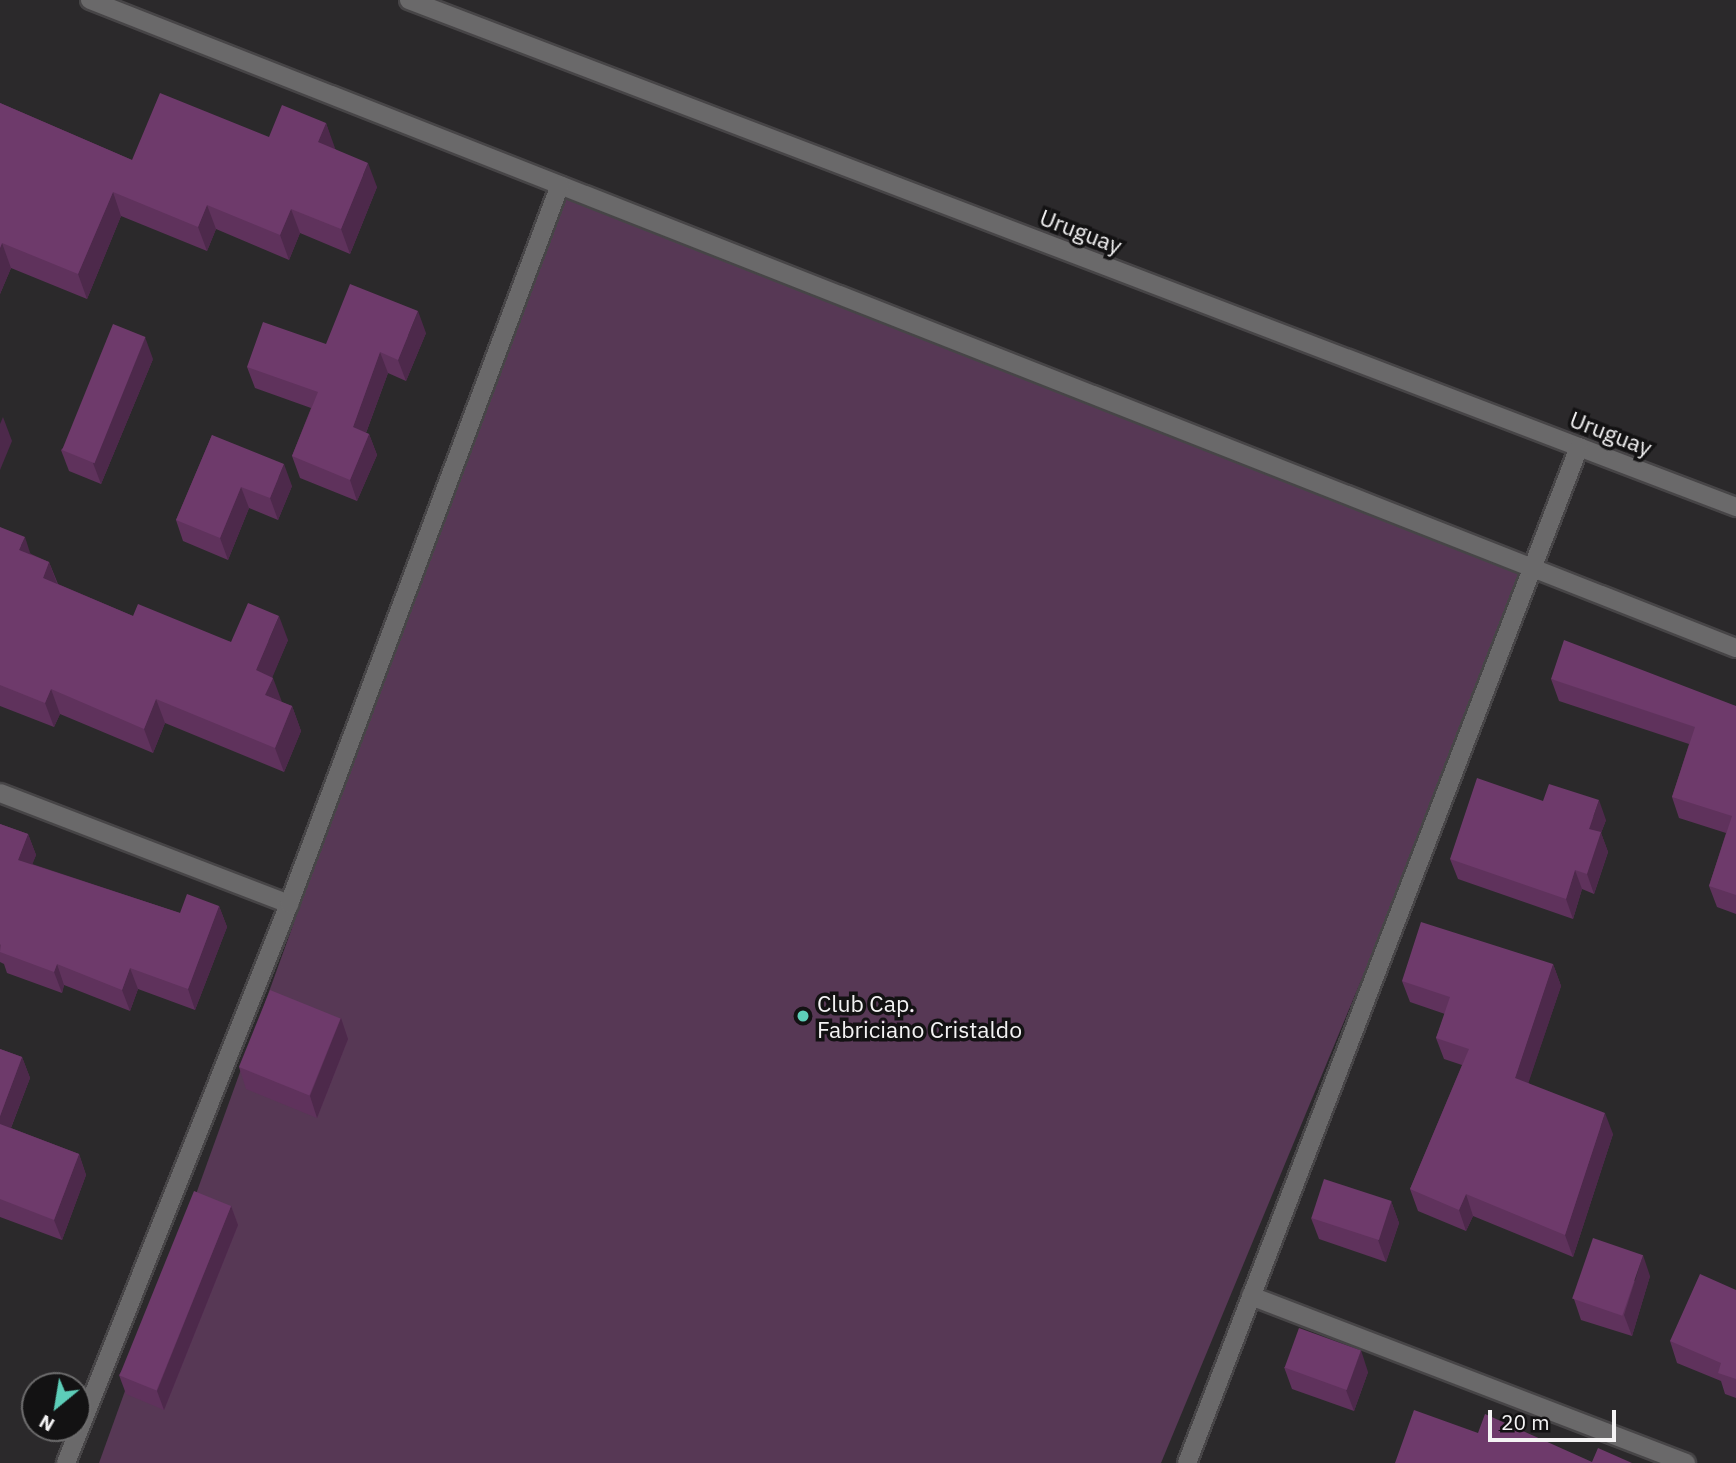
<!DOCTYPE html>
<style>
body{margin:0}
#map{position:relative;width:1736px;height:1463px;overflow:hidden;background:#2b292b;font-family:"IBM Plex Sans",sans-serif}
div>[style]{position:absolute}
.green>*{inset:0;background:#573855}
.roads{filter:drop-shadow(2px 0 #474547) drop-shadow(-2px 0 #474547) drop-shadow(0 2px #474547) drop-shadow(0 -2px #474547)}
.minor>*{height:18px;margin:-9px;padding:0 9px;transform-origin:9px;border-radius:9px;background:#6a696a}
.wall>*{inset:0;background:#5f325c}
.shaded-wall>*{inset:0;background:#4d294b}
.building>*{inset:0;background:#6e3a6b;transform-origin:0 0}
.dots>*{width:19px;height:19px;translate:-50% -50%;box-sizing:border-box;border:4px solid #131213;border-radius:50%}
span{translate:-50% -50%;white-space:nowrap;text-align:center;line-height:1.15;-webkit-text-stroke:7px #131213;paint-order:stroke}
.street-label{font-size:23px;color:#f4f3f4}
.poi-label{font-size:23px;color:#f4f3f4}
.left{translate:0 -50%;text-align:left}
.north{position:absolute;left:21px;top:1372px;width:70px;height:70px;box-sizing:border-box;background:#131213;border:2px solid #6d6c6d;border-radius:50%;rotate:210deg;font-size:19px;font-weight:700;line-height:28px;text-align:center;color:#f4f3f4}
.north::after{content:'';display:block;margin:auto;width:24px;height:32px;background:#5dceb9;clip-path:polygon(50% 0,100% 100%,50% 72%,0 100%)}
.scale{position:absolute;left:1488px;top:1410px;width:128px;height:32px;box-sizing:border-box;border:4px solid #f4f3f4;border-top:0;padding-left:9px;font-size:21px;line-height:24px;white-space:nowrap;color:#f4f3f4;-webkit-text-stroke:5px #131213;paint-order:stroke}
</style>
<div id="map">
<div class="green">
<i style="clip-path:polygon(560px 185px,1532px 568px,1161px 1463px,99px 1463px)"></i>
</div>
<div class="roads">
<div class="minor">
<i style="left:90px;top:0;width:1769px;rotate:21.49deg"></i>
<i style="left:409px;top:0;width:1421px;rotate:20.91deg"></i>
<i style="left:0;top:793px;width:310px;rotate:21deg"></i>
<i style="left:1251px;top:1296px;width:466px;rotate:21deg"></i>
<i style="left:66px;top:1463px;width:602px;rotate:-68.25deg"></i>
<i style="left:289px;top:904px;width:768px;rotate:-69.35deg"></i>
<i style="left:1187px;top:1463px;width:1089px;rotate:-68.9deg"></i>
</div>
</div>
<div class="wall">
<i style="clip-path:polygon(0 103px,132px 160px,269px 137px,326px 123px,334px 148px,377px 187px,350px 254px,300px 233px,289px 260px,216px 229px,207px 251px,121px 216px,87px 299px,11px 268px,0 294px)"></i>
<i style="clip-path:polygon(426px 333px,406px 381px,388px 373px,366px 433px,369px 434px,377px 455px,357px 501px,300px 478px,292px 456px,311px 408px,255px 388px,247px 367px,326px 344px)"></i>
<i style="clip-path:polygon(153px 359px,101px 484px,69px 471px,61px 450px)"></i>
<i style="clip-path:polygon(212px 435px,292px 486px,278px 520px,249px 508px,228px 560px,183px 541px,176px 520px)"></i>
<i style="clip-path:polygon(0 527px,31px 554px,49px 562px,58px 584px,133px 616px,231px 642px,288px 640px,272px 677px,281px 702px,292px 706px,301px 731px,284px 772px,165px 723px,153px 753px,60px 714px,54px 727px,0 706px)"></i>
<i style="clip-path:polygon(1551px 679px,1736px 706px,1736px 914px,1717px 907px,1709px 886px,1726px 833px,1679px 818px,1672px 797px,1689px 744px,1559px 701px)"></i>
<i style="clip-path:polygon(1543px 801px,1606px 820px,1601px 833px,1608px 852px,1594px 894px,1582px 889px,1573px 919px,1458px 879px,1450px 859px)"></i>
<i style="clip-path:polygon(0 824px,28px 834px,36px 855px,32px 864px,180px 913px,219px 906px,227px 927px,195px 1010px,138px 989px,130px 1011px,64px 985px,62px 993px,7px 973px,4px 964px,0 962px)"></i>
<i style="clip-path:polygon(1553px 964px,1561px 986px,1528px 1083px,1613px 1134px,1573px 1257px,1473px 1216px,1466px 1231px,1418px 1211px,1410px 1189px,1462px 1065px,1444px 1059px,1436px 1038px,1445px 1014px,1410px 1002px,1402px 981px)"></i>
<i style="clip-path:polygon(341px 1018px,348px 1039px,317px 1118px,246px 1089px,239px 1067px)"></i>
<i style="clip-path:polygon(0 1049px,22px 1057px,30px 1078px,11px 1128px,79px 1154px,86px 1175px,62px 1240px,0 1217px)"></i>
<i style="clip-path:polygon(1391px 1201px,1399px 1223px,1386px 1262px,1319px 1239px,1311px 1218px)"></i>
<i style="clip-path:polygon(231px 1206px,238px 1225px,164px 1410px,126px 1394px,119px 1375px)"></i>
<i style="clip-path:polygon(1650px 1276px,1632px 1336px,1581px 1320px,1574px 1299px)"></i>
<i style="clip-path:polygon(1736px 1290px,1736px 1398px,1725px 1394px,1721px 1381px,1677px 1363px,1670px 1341px)"></i>
<i style="clip-path:polygon(1284px 1367px,1368px 1372px,1354px 1411px,1292px 1389px)"></i>
</div>
<div class="shaded-wall">
<i style="clip-path:polygon(326px 123px,335px 148px,327px 166px,318px 142px)"></i>
<i style="clip-path:polygon(368px 163px,377px 187px,350px 254px,341px 229px)"></i>
<i style="clip-path:polygon(113px 192px,121px 216px,87px 299px,78px 274px)"></i>
<i style="clip-path:polygon(207px 205px,216px 229px,207px 251px,198px 227px)"></i>
<i style="clip-path:polygon(291px 209px,300px 233px,289px 260px,280px 235px)"></i>
<i style="clip-path:polygon(2px 243px,11px 268px,0 294px,0 248px)"></i>
<i style="clip-path:polygon(418px 311px,426px 333px,406px 381px,398px 360px)"></i>
<i style="clip-path:polygon(145px 337px,153px 359px,101px 484px,93px 463px)"></i>
<i style="clip-path:polygon(380px 352px,388px 373px,360px 449px,353px 427px)"></i>
<i style="clip-path:polygon(3px 417px,12px 441px,0 470px,0 424px)"></i>
<i style="clip-path:polygon(369px 434px,377px 455px,357px 501px,350px 480px)"></i>
<i style="clip-path:polygon(284px 464px,292px 486px,278px 520px,270px 498px)"></i>
<i style="clip-path:polygon(241px 487px,249px 508px,228px 560px,220px 538px)"></i>
<i style="clip-path:polygon(25px 537px,33px 562px,19px 550px)"></i>
<i style="clip-path:polygon(49px 562px,58px 586px,43px 578px)"></i>
<i style="clip-path:polygon(279px 616px,288px 640px,265px 695px,256px 670px)"></i>
<i style="clip-path:polygon(273px 678px,282px 702px,265px 695px)"></i>
<i style="clip-path:polygon(51px 689px,60px 714px,54px 727px,45px 703px)"></i>
<i style="clip-path:polygon(156px 699px,165px 723px,153px 753px,144px 729px)"></i>
<i style="clip-path:polygon(292px 706px,301px 731px,284px 772px,275px 748px)"></i>
<i style="clip-path:polygon(1599px 800px,1606px 820px,1601px 833px,1608px 852px,1594px 894px,1587px 874px,1589px 829px)"></i>
<i style="clip-path:polygon(28px 834px,36px 855px,26px 881px,18px 860px)"></i>
<i style="clip-path:polygon(1575px 870px,1582px 889px,1573px 919px,1566px 899px)"></i>
<i style="clip-path:polygon(219px 906px,227px 927px,195px 1010px,188px 989px)"></i>
<i style="clip-path:polygon(57px 964px,64px 985px,62px 993px,54px 972px)"></i>
<i style="clip-path:polygon(1553px 964px,1561px 986px,1523px 1099px,1515px 1078px)"></i>
<i style="clip-path:polygon(130px 968px,138px 989px,130px 1011px,122px 990px)"></i>
<i style="clip-path:polygon(341px 1018px,348px 1039px,317px 1118px,310px 1096px)"></i>
<i style="clip-path:polygon(22px 1057px,30px 1078px,5px 1143px,0 1130px,0 1116px)"></i>
<i style="clip-path:polygon(1605px 1113px,1613px 1134px,1573px 1257px,1565px 1235px)"></i>
<i style="clip-path:polygon(79px 1154px,86px 1175px,62px 1240px,54px 1220px)"></i>
<i style="clip-path:polygon(1466px 1194px,1473px 1216px,1466px 1231px,1459px 1210px)"></i>
<i style="clip-path:polygon(1391px 1201px,1399px 1223px,1386px 1262px,1378px 1240px)"></i>
<i style="clip-path:polygon(231px 1206px,238px 1225px,164px 1410px,157px 1391px)"></i>
<i style="clip-path:polygon(1643px 1255px,1650px 1276px,1632px 1336px,1624px 1315px)"></i>
<i style="clip-path:polygon(1361px 1350px,1368px 1372px,1354px 1411px,1346px 1390px)"></i>
</div>
<div class="building">
<i style="clip-path:polygon(160px 93px,269px 137px,282px 105px,326px 123px,318px 142px,368px 163px,341px 229px,291px 209px,280px 235px,207px 205px,198px 227px,113px 192px,78px 274px,2px 243px,0 248px,0 103px,132px 160px)"></i>
<i style="clip-path:polygon(350px 284px,418px 311px,398px 360px,380px 352px,353px 427px,369px 434px,350px 480px,292px 456px,318px 392px,247px 367px,263px 322px,326px 344px)"></i>
<i style="left:113px;top:324px;width:35px;height:136px;rotate:22deg"></i>
<i style="clip-path:polygon(212px 435px,284px 464px,270px 498px,241px 487px,220px 538px,176px 520px)"></i>
<i style="clip-path:polygon(0 527px,25px 537px,19px 550px,49px 562px,43px 578px,133px 616px,138px 604px,231px 642px,248px 603px,279px 616px,256px 670px,273px 678px,265px 695px,292px 706px,275px 748px,156px 699px,144px 729px,51px 689px,45px 703px,0 685px)"></i>
<i style="clip-path:polygon(1564px 640px,1736px 706px,1736px 895px,1709px 886px,1732px 816px,1672px 797px,1695px 727px,1551px 679px)"></i>
<i style="clip-path:polygon(1477px 778px,1543px 801px,1549px 784px,1599px 800px,1589px 829px,1601px 832px,1587px 874px,1575px 870px,1566px 899px,1450px 859px)"></i>
<i style="clip-path:polygon(0 824px,28px 834px,18px 860px,180px 913px,187px 894px,219px 906px,188px 989px,130px 968px,122px 990px,57px 964px,54px 972px,0 952px,1px 945px,0 944px)"></i>
<i style="clip-path:polygon(1421px 922px,1553px 964px,1515px 1078px,1605px 1113px,1565px 1235px,1466px 1194px,1459px 1210px,1410px 1189px,1469px 1049px,1436px 1038px,1450px 997px,1402px 981px)"></i>
<i style="left:270px;top:990px;width:76px;height:83px;rotate:22deg"></i>
<i style="clip-path:polygon(0 1049px,22px 1057px,0 1116px)"></i>
<i style="clip-path:polygon(0 1124px,79px 1154px,54px 1220px,0 1199px)"></i>
<i style="left:1324px;top:1179px;width:71px;height:41px;rotate:18deg"></i>
<i style="left:194px;top:1191px;width:40px;height:199px;rotate:22deg"></i>
<i style="left:1593px;top:1238px;width:53px;height:64px;rotate:19deg"></i>
<i style="clip-path:polygon(1700px 1274px,1736px 1290px,1736px 1379px,1718px 1373px,1721px 1363px,1670px 1341px)"></i>
<i style="left:1299px;top:1328px;width:66px;height:42px;rotate:20deg"></i>
<i style="clip-path:polygon(1414px 1410px,1478px 1433px,1485px 1414px,1592px 1462px,1598px 1448px,1632px 1463px,1395px 1463px)"></i>
</div>
<div class="dots">
<i style="left:803px;top:1016px;background:#5dceb9"></i>
</div>
<div class="street-label">
<span style="left:1081px;top:231px;rotate:21deg">Uruguay</span>
<span style="left:1611px;top:433px;rotate:21deg">Uruguay</span>
</div>
<div class="poi-label">
<span class="left" style="left:817px;top:1016px">Club Cap.<br>Fabriciano Cristaldo</span>
</div>
<div class="north">N</div>
<div class="scale">20 m</div>
</div>
